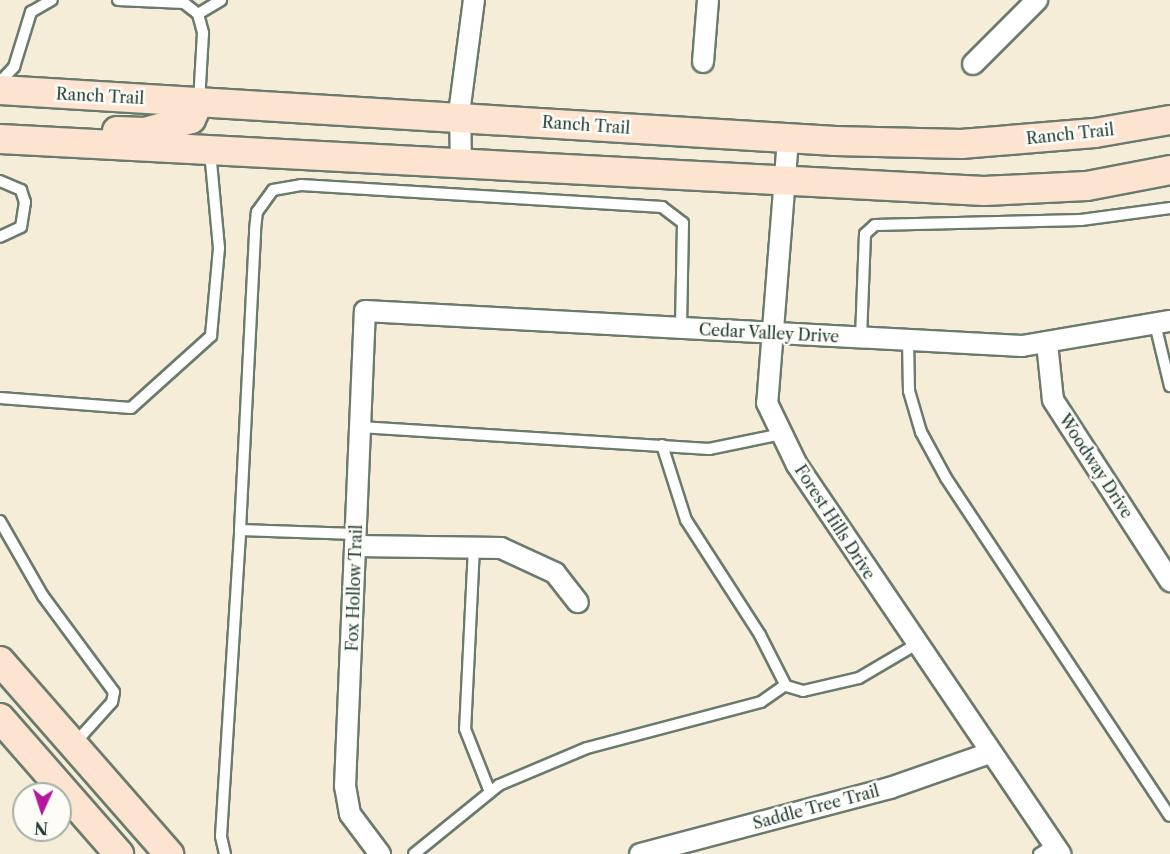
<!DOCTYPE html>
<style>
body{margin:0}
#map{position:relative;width:1170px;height:854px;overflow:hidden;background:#f5edd8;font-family:"Libre Caslon Text",serif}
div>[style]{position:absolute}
.roads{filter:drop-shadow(2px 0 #6a7b6d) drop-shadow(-2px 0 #6a7b6d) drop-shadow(0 2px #6a7b6d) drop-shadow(0 -2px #6a7b6d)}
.lane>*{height:10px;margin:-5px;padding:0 5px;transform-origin:5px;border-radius:5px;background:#fff}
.street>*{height:20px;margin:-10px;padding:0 10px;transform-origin:10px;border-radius:10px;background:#fff}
.secondary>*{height:28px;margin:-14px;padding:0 14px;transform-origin:14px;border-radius:14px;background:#fde4d1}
span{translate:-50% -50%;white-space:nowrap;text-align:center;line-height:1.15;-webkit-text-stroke:5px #fdfcf7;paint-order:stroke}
.street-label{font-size:16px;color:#1f3d34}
.north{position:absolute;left:12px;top:782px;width:60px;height:60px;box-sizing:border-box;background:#fdfcf7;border:2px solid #a4b0a9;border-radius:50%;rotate:183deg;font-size:16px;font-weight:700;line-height:24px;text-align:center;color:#1f3d34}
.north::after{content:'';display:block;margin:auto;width:21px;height:27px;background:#b5179e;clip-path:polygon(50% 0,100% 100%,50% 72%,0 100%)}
</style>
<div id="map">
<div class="roads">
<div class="lane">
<i style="left:118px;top:0;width:66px;rotate:2.6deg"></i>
<i style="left:184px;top:3px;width:18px;rotate:38deg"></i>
<i style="left:198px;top:14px;width:20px;rotate:75deg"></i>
<i style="left:203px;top:33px;width:69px;rotate:93.3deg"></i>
<i style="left:198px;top:14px;width:27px;rotate:-31deg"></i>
<i style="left:0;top:82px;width:21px;rotate:-47deg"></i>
<i style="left:14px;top:67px;width:58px;rotate:-72.8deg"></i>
<i style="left:31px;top:12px;width:24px;rotate:-30deg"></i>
<i style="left:0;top:181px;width:23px;rotate:23deg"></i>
<i style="left:21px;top:190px;width:13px;rotate:72deg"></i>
<i style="left:25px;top:202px;width:25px;rotate:99deg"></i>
<i style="left:21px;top:227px;width:23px;rotate:155deg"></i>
<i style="left:1155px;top:324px;width:64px;rotate:76.4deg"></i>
<i style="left:861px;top:338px;width:104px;rotate:-87.8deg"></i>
<i style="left:865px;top:234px;width:13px;rotate:-42deg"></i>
<i style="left:875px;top:225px;width:206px;rotate:-1.4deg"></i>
<i style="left:1081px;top:220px;width:90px;rotate:-7.7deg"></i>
<i style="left:908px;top:340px;width:51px;rotate:88.9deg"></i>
<i style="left:909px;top:391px;width:43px;rotate:73.7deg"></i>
<i style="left:921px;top:432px;width:52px;rotate:61.5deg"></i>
<i style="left:946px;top:478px;width:405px;rotate:56.5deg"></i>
<i style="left:0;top:398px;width:131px;rotate:4.4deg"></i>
<i style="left:131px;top:408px;width:108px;rotate:-42deg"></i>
<i style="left:211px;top:336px;width:88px;rotate:-84.8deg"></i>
<i style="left:219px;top:248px;width:97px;rotate:-95.3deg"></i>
<i style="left:360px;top:427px;width:350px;rotate:3.6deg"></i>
<i style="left:709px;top:449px;width:75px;rotate:-11.6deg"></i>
<i style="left:662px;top:445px;width:79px;rotate:72.3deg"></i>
<i style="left:686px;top:520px;width:137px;rotate:57.2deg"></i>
<i style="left:760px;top:635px;width:57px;rotate:63deg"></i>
<i style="left:786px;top:686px;width:18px;rotate:16deg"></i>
<i style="left:803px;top:691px;width:57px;rotate:-13.1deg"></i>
<i style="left:859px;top:678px;width:65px;rotate:-30.5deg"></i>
<i style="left:0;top:521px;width:86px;rotate:60.2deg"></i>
<i style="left:43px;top:596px;width:119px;rotate:53.5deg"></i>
<i style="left:114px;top:692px;width:10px;rotate:101deg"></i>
<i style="left:112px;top:702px;width:55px;rotate:132.1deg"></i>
<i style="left:240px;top:530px;width:300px;rotate:-87.1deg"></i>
<i style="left:255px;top:230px;width:18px;rotate:-84deg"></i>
<i style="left:257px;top:212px;width:27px;rotate:-54deg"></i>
<i style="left:273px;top:190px;width:28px;rotate:-10deg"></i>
<i style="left:301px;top:185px;width:362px;rotate:3.5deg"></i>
<i style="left:662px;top:207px;width:26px;rotate:37deg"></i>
<i style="left:683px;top:223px;width:105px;rotate:91.1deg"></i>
<i style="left:474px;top:547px;width:182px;rotate:92.8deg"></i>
<i style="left:465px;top:729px;width:68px;rotate:68.4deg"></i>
<i style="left:225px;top:854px;width:18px;rotate:-103deg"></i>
<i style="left:221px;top:836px;width:307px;rotate:-86.4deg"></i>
<i style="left:240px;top:530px;width:116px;rotate:2deg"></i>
<i style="left:414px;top:854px;width:109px;rotate:-39.1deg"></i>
<i style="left:499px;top:785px;width:95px;rotate:-22.8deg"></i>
<i style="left:587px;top:748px;width:180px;rotate:-14.8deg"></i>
<i style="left:761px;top:702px;width:29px;rotate:-35deg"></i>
<i style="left:1039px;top:854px;width:20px;rotate:-33deg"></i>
</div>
<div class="street">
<i style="left:703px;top:62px;width:62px;rotate:-85.4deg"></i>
<i style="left:973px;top:64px;width:91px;rotate:-45deg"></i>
<i style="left:788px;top:139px;width:265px;rotate:94.5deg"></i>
<i style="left:767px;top:403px;width:69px;rotate:64.2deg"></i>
<i style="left:797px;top:465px;width:470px;rotate:55.9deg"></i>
<i style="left:461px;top:166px;width:60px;rotate:-91deg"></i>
<i style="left:460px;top:106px;width:107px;rotate:-82.5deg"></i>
<i style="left:1047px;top:343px;width:57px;rotate:84deg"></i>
<i style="left:1053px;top:400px;width:216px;rotate:57.1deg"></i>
<i style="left:355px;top:546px;width:146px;rotate:0.8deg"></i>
<i style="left:501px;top:548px;width:60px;rotate:24.8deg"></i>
<i style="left:555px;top:573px;width:37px;rotate:52deg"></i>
<i style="left:380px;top:854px;width:50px;rotate:-126.9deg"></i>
<i style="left:350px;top:814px;width:28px;rotate:-100deg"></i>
<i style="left:345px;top:786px;width:475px;rotate:-87.6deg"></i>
<i style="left:365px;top:311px;width:658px;rotate:3.05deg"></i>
<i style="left:1022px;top:346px;width:150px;rotate:-9.6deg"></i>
<i style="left:640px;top:854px;width:259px;rotate:-14.8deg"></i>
<i style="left:890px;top:788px;width:106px;rotate:-19.3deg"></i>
</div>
<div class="secondary">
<i style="left:0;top:90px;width:837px;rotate:3.5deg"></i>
<i style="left:835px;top:141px;width:126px;rotate:1.4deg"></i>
<i style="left:961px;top:144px;width:134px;rotate:-4.7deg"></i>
<i style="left:1095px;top:133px;width:76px;rotate:-9.8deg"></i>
<i style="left:117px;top:131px;width:28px;rotate:2deg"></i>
<i style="left:145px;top:132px;width:48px;rotate:-15.8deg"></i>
<i style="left:191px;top:119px;width:19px;rotate:-65deg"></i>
<i style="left:0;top:139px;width:985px;rotate:3.03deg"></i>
<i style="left:984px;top:191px;width:103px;rotate:-2.8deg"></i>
<i style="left:1087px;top:186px;width:85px;rotate:-10.9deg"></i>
<i style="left:0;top:661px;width:257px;rotate:48.8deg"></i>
<i style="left:0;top:718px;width:181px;rotate:48.8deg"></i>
</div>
</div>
<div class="street-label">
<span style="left:100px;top:96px;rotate:3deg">Ranch Trail</span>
<span style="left:586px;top:125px;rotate:4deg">Ranch Trail</span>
<span style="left:1070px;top:134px;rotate:-6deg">Ranch Trail</span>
<span style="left:769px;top:333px;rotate:3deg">Cedar Valley Drive</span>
<span style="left:1096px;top:466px;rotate:57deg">Woodway Drive</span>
<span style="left:835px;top:522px;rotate:57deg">Forest Hills Drive</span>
<span style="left:354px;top:588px;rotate:-88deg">Fox Hollow Trail</span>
<span style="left:816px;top:807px;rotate:-15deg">Saddle Tree Trail</span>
</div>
<div class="north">N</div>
</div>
